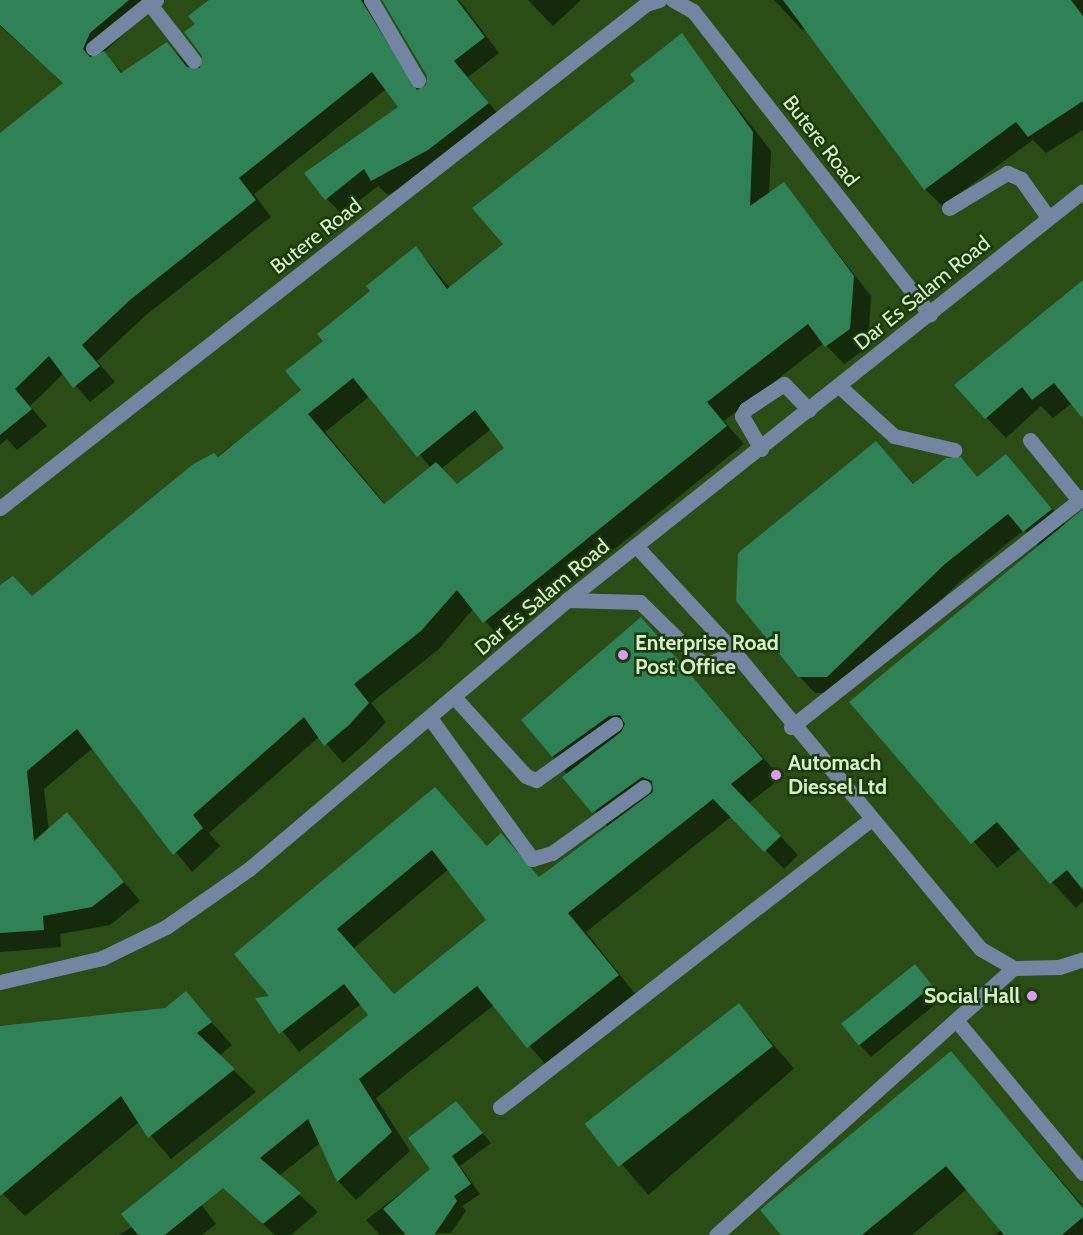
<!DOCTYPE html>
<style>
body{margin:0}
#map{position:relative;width:1083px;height:1235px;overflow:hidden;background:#1d4700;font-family:Cabin,sans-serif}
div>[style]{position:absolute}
.built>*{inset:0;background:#294d15;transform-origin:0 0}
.shadow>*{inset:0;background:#0007;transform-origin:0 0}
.building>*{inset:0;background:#2e8255;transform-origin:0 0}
.minor>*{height:15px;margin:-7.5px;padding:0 7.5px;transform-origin:7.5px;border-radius:7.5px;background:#7286a2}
.dots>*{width:16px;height:16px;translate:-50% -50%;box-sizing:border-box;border:3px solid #1a3b07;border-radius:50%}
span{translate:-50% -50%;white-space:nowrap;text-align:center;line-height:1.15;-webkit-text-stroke:5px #1a3b07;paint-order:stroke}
.street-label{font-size:21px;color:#d5eecb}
.poi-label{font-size:21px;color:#d5eecb;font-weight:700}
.left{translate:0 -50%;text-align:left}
.right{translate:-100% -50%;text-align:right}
</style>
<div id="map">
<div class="built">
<i style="left:0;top:0;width:1083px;height:1235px"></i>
</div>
<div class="shadow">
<i style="clip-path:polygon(0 0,144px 0,152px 9px,103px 53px,123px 73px,167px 44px,196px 72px,206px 60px,198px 24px,211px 0,371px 0,378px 22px,421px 89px,428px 86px,424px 0,459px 0,499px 53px,468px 77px,503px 120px,444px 165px,388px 195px,378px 186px,342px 214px,327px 199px,400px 107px,386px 89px,254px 194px,271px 217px,146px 315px,97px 361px,115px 382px,90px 402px,64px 373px,30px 406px,47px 426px,17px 450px,7px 439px,0 445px,0 134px,65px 84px,0 26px)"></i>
<i style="clip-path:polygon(528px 0,581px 0,553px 26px)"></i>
<i style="clip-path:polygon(774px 0,838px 0,802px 30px)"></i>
<i style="clip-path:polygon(868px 0,1083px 0,1083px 130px,1046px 153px,1033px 140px,942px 206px,925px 189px)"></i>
<i style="clip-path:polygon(evenodd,681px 35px,771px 151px,769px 195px,784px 184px,871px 296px,868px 347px,844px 364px,824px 343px,724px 421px,744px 444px,502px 640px,474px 608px,439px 649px,371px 703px,386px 722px,367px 742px,343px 763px,320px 736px,209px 833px,220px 846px,192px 872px,93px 748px,44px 789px,49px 831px,67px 814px,140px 901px,110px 925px,60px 934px,61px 947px,0 952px,0 587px,33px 598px,303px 391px,325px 341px,416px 248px,450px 288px,499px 249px,681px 35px,370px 396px,431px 468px,385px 504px,325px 432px,370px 396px,681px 35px,491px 429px,506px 448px,458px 486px,441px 469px,491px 429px)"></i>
<i style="clip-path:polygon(1083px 281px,1083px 417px,1072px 403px,1053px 418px,1041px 406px,1006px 438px,956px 386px)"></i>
<i style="clip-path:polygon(876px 443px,915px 485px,960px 458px,981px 484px,1006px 456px,1067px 526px,1083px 512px,1083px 901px,1076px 908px,1021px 848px,997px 868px,851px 702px,1040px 547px,1024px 530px,962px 580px,843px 692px,815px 693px,799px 676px)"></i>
<i style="clip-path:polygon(evenodd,641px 619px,781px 778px,749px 803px,798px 855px,784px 869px,732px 816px,586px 932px,636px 995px,547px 1066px,494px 1005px,376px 1098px,410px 1151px,356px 1200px,338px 1181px,320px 1143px,279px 1176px,318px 1212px,291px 1235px,275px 1235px,211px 1176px,370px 1015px,361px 1004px,299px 1052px,257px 999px,272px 997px,435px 789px,488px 847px,501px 835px,540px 878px,608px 827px,553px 756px,641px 619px,449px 869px,488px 920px,395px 995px,354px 948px,449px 869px)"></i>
<i style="clip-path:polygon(915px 966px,943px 998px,871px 1057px,860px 1045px)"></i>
<i style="clip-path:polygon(185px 993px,232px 1045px,219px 1056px,256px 1092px,171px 1159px,139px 1122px,25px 1216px,0 1191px,0 1027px,166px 1009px)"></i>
<i style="left:739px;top:1005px;width:84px;height:193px;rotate:49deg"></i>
<i style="clip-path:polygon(951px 1053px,1083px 1206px,1083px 1235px,995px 1235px,1001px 1230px,967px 1189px,912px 1235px,783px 1235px)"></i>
<i style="clip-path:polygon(465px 1113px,491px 1143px,460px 1166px,480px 1194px,462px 1206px,466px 1211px,451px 1233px,380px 1235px,366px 1220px,432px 1169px)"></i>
<i style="clip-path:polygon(190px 1190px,216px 1224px,202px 1235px,119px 1235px)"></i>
</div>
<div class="building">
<i style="clip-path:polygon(0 0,129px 0,90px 33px,83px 49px,90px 57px,104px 51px,121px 73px,167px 42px,187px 67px,200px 68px,202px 56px,184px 32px,195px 24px,188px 16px,209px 0,361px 0,417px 90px,426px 85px,427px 76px,382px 0,457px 0,485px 37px,454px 61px,489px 103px,428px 150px,371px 181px,364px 169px,325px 200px,304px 173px,398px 107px,372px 72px,239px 178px,256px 200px,130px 300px,82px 345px,100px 366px,73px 388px,49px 356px,15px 389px,32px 409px,0 435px,0 133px,63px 83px,0 25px)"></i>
<i style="clip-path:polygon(783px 0,1071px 0,1083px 16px,1083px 101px,1028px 137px,1016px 122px,924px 190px)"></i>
<i style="clip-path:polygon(evenodd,682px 33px,753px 132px,750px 206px,784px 182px,854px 276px,850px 329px,825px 347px,808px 324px,707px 402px,727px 426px,483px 623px,457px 590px,421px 631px,354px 684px,369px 703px,349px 725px,324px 746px,304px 717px,193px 815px,203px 828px,173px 855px,77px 729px,27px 771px,34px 841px,67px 812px,124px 882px,92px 907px,43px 916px,44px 930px,0 933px,0 585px,13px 576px,32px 596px,192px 465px,214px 453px,218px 457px,301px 390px,285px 371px,323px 341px,317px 334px,370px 291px,366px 286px,416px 246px,447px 289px,498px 248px,503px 244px,472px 208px,635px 81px,630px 74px,682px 33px,353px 378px,417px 457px,475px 410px,504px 448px,457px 484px,436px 462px,384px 504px,308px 414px,353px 378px)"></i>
<i style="clip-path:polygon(1083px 280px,1083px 419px,1054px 383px,1032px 400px,1022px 387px,985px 419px,954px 385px)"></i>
<i style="clip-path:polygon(876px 441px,913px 484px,946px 458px,961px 457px,977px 477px,1006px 454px,1052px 509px,1023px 532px,1008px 514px,945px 564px,827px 677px,798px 677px,736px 601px,738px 553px)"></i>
<i style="clip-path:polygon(1083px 509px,1083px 890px,1067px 870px,1050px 884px,997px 822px,971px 844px,849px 702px)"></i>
<i style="clip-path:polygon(evenodd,641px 617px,763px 759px,731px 784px,781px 836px,764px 852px,713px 799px,568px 913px,619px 975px,527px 1048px,477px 986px,359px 1079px,392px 1132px,337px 1182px,308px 1119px,260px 1158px,301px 1193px,263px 1224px,223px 1188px,165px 1235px,138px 1235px,121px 1214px,368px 1015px,344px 984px,279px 1034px,255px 998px,269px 996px,234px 954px,435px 787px,487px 846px,501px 833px,539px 877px,653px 792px,652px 781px,642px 777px,592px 813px,562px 777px,621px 732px,625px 724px,620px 715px,609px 716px,552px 757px,521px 720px,641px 617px,432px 850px,486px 920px,394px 994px,337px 929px,432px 850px)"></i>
<i style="left:915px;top:964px;width:28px;height:95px;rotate:51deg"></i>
<i style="clip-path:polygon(186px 991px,212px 1022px,197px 1033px,235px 1069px,148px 1138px,121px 1096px,0 1196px,0 1026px,165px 1008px)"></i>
<i style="left:739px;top:1003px;width:55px;height:196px;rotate:52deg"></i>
<i style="clip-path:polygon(951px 1051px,1083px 1208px,1083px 1217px,1062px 1235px,1004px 1235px,946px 1166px,862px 1235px,781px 1235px,760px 1210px)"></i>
<i style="clip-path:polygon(456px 1101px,483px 1133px,452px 1156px,471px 1184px,454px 1196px,457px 1201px,434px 1235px,406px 1235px,383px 1209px,430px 1169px,408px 1138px)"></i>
</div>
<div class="minor">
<i style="left:156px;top:0;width:8px;rotate:157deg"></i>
<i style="left:149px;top:3px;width:73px;rotate:52.2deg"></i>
<i style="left:371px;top:0;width:93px;rotate:59.6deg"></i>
<i style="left:673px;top:0;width:23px;rotate:29deg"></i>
<i style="left:693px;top:11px;width:385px;rotate:52deg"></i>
<i style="left:93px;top:48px;width:72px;rotate:-38.8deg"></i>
<i style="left:949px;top:208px;width:68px;rotate:-31.1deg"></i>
<i style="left:1007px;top:173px;width:15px;rotate:23deg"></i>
<i style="left:1021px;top:179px;width:47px;rotate:54.6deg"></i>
<i style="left:839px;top:386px;width:74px;rotate:42.3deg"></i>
<i style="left:894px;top:436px;width:62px;rotate:13.1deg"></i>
<i style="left:1030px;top:440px;width:77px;rotate:50.8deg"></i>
<i style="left:761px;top:449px;width:38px;rotate:-120deg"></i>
<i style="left:742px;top:416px;width:8px;rotate:-60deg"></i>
<i style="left:746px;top:409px;width:45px;rotate:-33.3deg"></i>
<i style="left:784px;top:384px;width:36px;rotate:46deg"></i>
<i style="left:0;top:508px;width:819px;rotate:-37.96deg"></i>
<i style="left:646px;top:4px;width:14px;rotate:-17deg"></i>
<i style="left:637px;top:547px;width:144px;rotate:47.2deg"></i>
<i style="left:735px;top:653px;width:385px;rotate:50.3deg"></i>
<i style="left:981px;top:949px;width:38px;rotate:30deg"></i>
<i style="left:1014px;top:968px;width:45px;rotate:-1.3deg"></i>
<i style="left:1059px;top:967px;width:25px;rotate:-18deg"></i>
<i style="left:567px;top:600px;width:73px;rotate:1.6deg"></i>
<i style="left:640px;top:602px;width:90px;rotate:44.5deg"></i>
<i style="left:704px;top:665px;width:33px;rotate:-21deg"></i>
<i style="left:455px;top:698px;width:105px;rotate:47.7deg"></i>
<i style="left:526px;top:776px;width:11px;rotate:22deg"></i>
<i style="left:536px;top:780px;width:97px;rotate:-35.3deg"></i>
<i style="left:430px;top:718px;width:174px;rotate:54.1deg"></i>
<i style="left:532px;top:859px;width:21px;rotate:-17deg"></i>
<i style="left:552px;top:853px;width:113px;rotate:-35.7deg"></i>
<i style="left:791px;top:727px;width:372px;rotate:-38.2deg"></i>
<i style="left:0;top:982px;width:105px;rotate:-13.2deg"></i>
<i style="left:102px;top:958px;width:71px;rotate:-25.8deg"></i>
<i style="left:166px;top:927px;width:101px;rotate:-34.9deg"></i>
<i style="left:249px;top:869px;width:417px;rotate:-40.2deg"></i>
<i style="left:567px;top:600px;width:658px;rotate:-38.4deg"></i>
<i style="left:956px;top:1020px;width:199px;rotate:50.3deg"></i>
<i style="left:500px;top:1107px;width:468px;rotate:-37.8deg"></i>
<i style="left:716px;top:1235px;width:400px;rotate:-41.9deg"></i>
</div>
<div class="dots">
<i style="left:623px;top:655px;background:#dc99f5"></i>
<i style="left:776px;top:775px;background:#dc99f5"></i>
<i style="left:1032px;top:996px;background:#dc99f5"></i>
</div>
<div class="street-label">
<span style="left:821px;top:141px;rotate:52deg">Butere Road</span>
<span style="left:316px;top:236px;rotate:-38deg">Butere Road</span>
<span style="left:922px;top:293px;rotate:-39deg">Dar Es Salam Road</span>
<span style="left:542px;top:597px;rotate:-40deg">Dar Es Salam Road</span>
</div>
<div class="poi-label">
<span class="left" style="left:635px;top:655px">Enterprise Road<br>Post Office</span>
<span class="left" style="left:788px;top:775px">Automach<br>Diessel Ltd</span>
<span class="right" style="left:1020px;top:996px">Social Hall</span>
</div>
</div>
